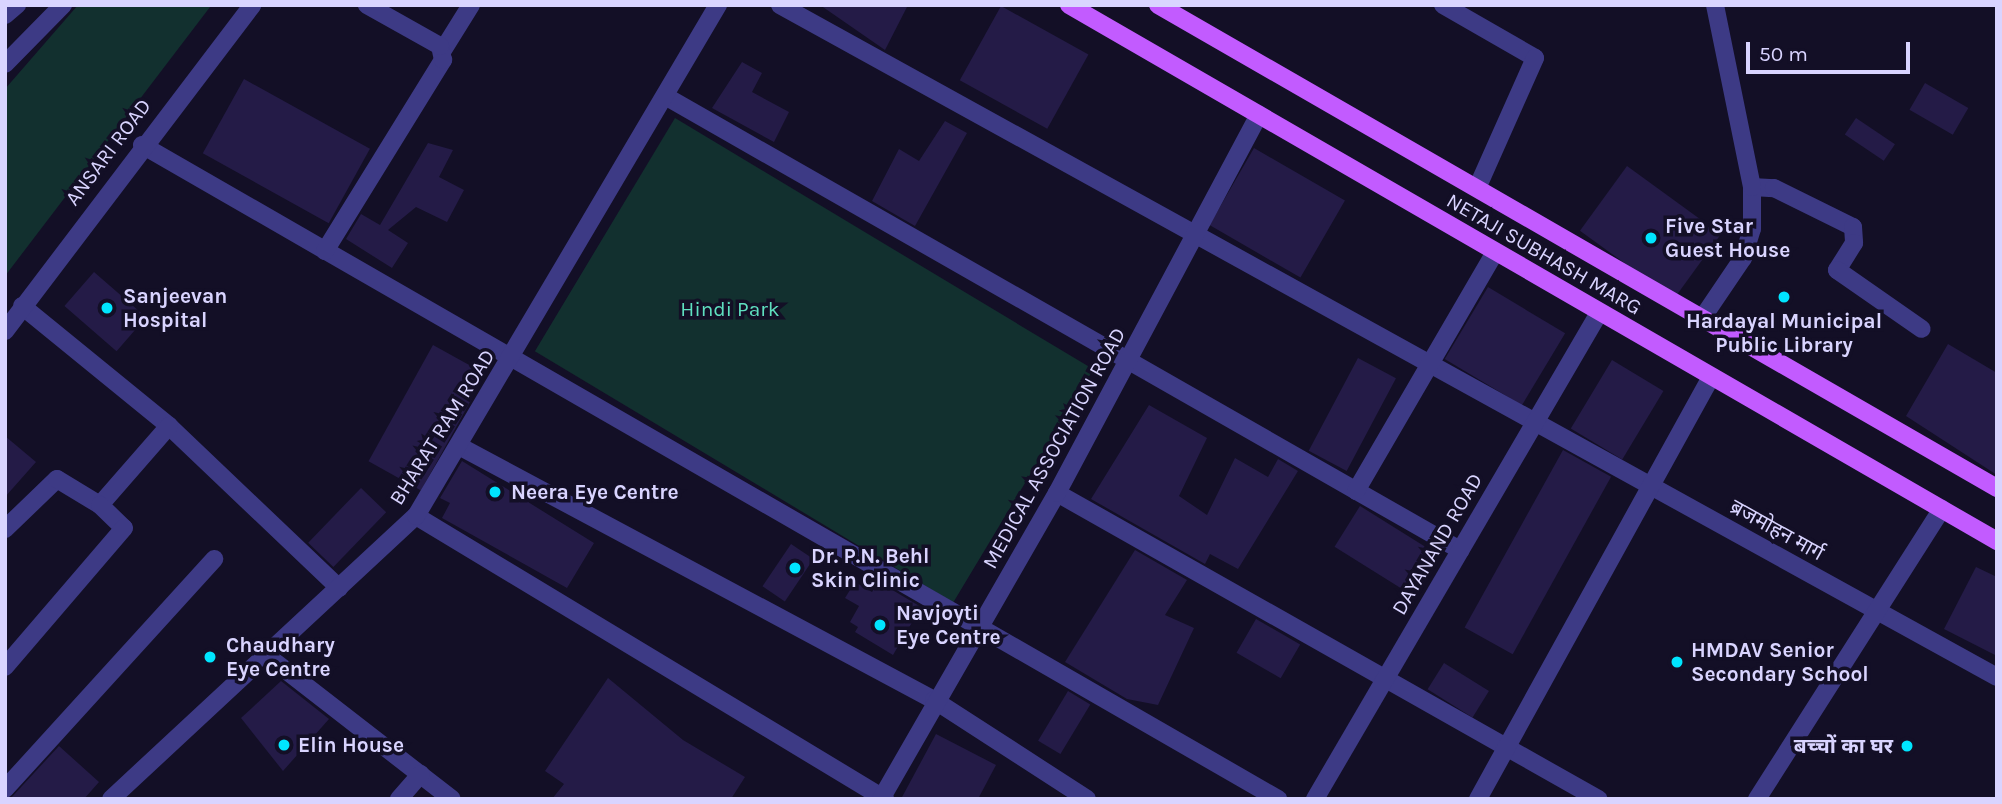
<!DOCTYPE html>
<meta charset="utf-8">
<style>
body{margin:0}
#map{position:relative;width:2002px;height:804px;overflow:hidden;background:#130f26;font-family:Karla,"Noto Sans Devanagari",sans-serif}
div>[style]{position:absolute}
.green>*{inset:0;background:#12302f;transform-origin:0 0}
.building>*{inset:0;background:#241b47;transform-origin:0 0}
.minor>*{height:18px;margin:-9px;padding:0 9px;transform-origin:9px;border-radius:9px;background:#3d3a85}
.major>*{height:18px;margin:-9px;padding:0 9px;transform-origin:9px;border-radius:9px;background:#c25bff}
.dots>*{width:19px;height:19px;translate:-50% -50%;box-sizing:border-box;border:4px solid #130f26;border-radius:50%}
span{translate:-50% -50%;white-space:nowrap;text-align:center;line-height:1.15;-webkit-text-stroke:7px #130f26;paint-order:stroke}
.street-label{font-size:21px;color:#d9d4ff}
.poi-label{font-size:21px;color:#d9d4ff;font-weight:700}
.left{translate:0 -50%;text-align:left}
.right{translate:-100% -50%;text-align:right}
.park-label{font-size:21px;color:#5fe0c0}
.frame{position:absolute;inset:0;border:7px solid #d9d4ff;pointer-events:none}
.scale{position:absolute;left:1746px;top:42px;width:164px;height:32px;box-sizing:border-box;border:4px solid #d9d4ff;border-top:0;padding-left:9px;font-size:21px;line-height:24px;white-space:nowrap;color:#d9d4ff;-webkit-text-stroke:5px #130f26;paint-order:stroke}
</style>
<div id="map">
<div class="green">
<i style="clip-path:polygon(78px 5px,210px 7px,5px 276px,5px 89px)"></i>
<i style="left:675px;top:118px;width:488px;height:272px;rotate:31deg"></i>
</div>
<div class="building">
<i style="clip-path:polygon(820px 5px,908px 5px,885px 50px)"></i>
<i style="left:1001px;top:6px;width:100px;height:85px;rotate:29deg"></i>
<i style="clip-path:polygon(742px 62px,762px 73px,752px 92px,789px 112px,774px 142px,712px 108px)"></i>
<i style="left:244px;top:79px;width:144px;height:85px;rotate:29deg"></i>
<i style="left:1925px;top:83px;width:50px;height:31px;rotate:30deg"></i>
<i style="left:1856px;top:118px;width:47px;height:20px;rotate:34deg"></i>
<i style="clip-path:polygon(945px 121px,967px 133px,915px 226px,872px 201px,899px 149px,919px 161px)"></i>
<i style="clip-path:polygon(428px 143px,453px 150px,439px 177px,464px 190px,447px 222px,416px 207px,388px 230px,408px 243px,392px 268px,346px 239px,361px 214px,380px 225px)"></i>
<i style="left:1254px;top:148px;width:105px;height:89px;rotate:30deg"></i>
<i style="left:1627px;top:166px;width:116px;height:80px;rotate:36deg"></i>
<i style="left:94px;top:272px;width:69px;height:45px;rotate:41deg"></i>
<i style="left:1488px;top:287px;width:90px;height:84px;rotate:31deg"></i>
<i style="clip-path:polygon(1948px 344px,1997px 373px,1997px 475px,1906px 416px)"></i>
<i style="left:433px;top:345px;width:60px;height:133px;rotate:29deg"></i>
<i style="left:1358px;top:358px;width:43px;height:105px;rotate:28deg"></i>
<i style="left:1612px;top:360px;width:60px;height:80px;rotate:31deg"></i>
<i style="clip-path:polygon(1149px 405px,1207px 438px,1179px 496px,1207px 515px,1235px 458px,1268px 477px,1278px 459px,1298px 471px,1238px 569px,1210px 554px,1205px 564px,1091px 499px)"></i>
<i style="clip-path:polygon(5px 436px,36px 462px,5px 497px)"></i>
<i style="left:1563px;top:450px;width:55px;height:203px;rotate:29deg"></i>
<i style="clip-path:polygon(462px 461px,594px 543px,567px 588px,442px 518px,450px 503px,440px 498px)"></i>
<i style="left:361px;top:488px;width:35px;height:76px;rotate:44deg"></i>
<i style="left:1360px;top:506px;width:92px;height:48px;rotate:32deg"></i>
<i style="left:791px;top:544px;width:27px;height:51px;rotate:34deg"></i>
<i style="clip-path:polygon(1135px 550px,1187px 580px,1165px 615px,1194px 628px,1158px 705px,1127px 699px,1065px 662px)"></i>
<i style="clip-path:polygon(1976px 567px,1997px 577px,1997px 656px,1944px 629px)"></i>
<i style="clip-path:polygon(855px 582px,872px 592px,879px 582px,921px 607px,893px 655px,855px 632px,858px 627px,850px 622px,859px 606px,845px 598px)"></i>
<i style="left:1256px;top:619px;width:51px;height:39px;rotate:30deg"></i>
<i style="left:1444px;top:663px;width:53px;height:31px;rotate:32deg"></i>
<i style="clip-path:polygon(608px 678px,683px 740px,745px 777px,731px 799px,552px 799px,564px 784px,545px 771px)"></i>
<i style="clip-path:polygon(281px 681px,329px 719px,283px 771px,241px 718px)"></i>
<i style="left:1068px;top:691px;width:26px;height:58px;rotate:31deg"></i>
<i style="clip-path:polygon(936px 734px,996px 765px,978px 799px,901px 799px)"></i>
<i style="clip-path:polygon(59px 746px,99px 782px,84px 799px,10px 799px)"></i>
</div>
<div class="minor">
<i style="left:780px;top:5px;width:1390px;rotate:28.91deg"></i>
<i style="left:1443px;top:5px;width:106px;rotate:29.9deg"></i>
<i style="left:1535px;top:58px;width:142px;rotate:114deg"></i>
<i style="left:5px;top:15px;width:16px;rotate:-40deg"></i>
<i style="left:443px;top:50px;width:53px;rotate:-58.1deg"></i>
<i style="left:5px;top:64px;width:83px;rotate:-45.5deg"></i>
<i style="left:665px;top:96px;width:916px;rotate:29.73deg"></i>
<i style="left:142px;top:145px;width:1311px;rotate:29.93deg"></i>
<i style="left:1752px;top:187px;width:22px;rotate:3deg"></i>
<i style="left:1774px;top:188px;width:88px;rotate:26.3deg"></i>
<i style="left:1853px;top:227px;width:16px;rotate:86deg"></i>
<i style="left:1854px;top:243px;width:32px;rotate:122deg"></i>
<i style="left:1837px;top:270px;width:103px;rotate:34.8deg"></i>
<i style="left:325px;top:251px;width:225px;rotate:-58.3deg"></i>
<i style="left:443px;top:60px;width:14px;rotate:-102deg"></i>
<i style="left:440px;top:46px;width:84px;rotate:-150.7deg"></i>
<i style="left:22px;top:306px;width:190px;rotate:39.2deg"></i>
<i style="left:169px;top:426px;width:235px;rotate:43.6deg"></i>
<i style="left:1703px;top:317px;width:71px;rotate:-55.9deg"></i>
<i style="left:1743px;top:258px;width:30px;rotate:-73deg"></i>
<i style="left:1752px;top:229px;width:42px;rotate:-90deg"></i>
<i style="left:1752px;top:187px;width:186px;rotate:-101.5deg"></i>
<i style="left:5px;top:331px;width:409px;rotate:-52.8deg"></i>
<i style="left:459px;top:446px;width:539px;rotate:28.14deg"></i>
<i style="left:934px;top:700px;width:182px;rotate:32.9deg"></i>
<i style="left:1356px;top:491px;width:276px;rotate:-59.8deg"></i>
<i style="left:1057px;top:493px;width:622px;rotate:29.49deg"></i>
<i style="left:100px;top:505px;width:105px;rotate:-48.9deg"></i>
<i style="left:416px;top:516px;width:548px;rotate:31.11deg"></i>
<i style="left:5px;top:529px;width:72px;rotate:-43.9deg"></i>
<i style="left:57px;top:479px;width:50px;rotate:31.2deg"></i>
<i style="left:100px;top:505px;width:33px;rotate:44deg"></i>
<i style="left:124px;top:528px;width:183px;rotate:130.6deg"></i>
<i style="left:270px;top:658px;width:230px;rotate:37.8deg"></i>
<i style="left:5px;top:789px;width:311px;rotate:-47.7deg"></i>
<i style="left:111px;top:799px;width:416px;rotate:-42.9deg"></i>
<i style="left:416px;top:516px;width:594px;rotate:-59.42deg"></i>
<i style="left:399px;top:799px;width:33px;rotate:-49deg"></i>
<i style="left:881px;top:799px;width:353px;rotate:-60.1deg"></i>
<i style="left:1057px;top:493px;width:429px;rotate:-61.9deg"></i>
<i style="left:1315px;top:799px;width:563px;rotate:-59.7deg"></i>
<i style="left:1478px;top:799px;width:482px;rotate:-61.1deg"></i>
<i style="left:1757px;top:799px;width:344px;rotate:-57.5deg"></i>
</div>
<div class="major">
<i style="left:1069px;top:5px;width:1072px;rotate:30.01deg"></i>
<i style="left:1158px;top:5px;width:968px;rotate:29.93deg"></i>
</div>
<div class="dots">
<i style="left:1651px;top:238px;background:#00e5ff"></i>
<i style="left:1784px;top:297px;background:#00e5ff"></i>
<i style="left:107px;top:308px;background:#00e5ff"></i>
<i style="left:495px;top:492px;background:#00e5ff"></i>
<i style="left:795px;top:568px;background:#00e5ff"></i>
<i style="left:880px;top:625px;background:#00e5ff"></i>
<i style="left:210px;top:657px;background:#00e5ff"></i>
<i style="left:1677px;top:662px;background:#00e5ff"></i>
<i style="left:284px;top:745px;background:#00e5ff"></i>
<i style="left:1907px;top:746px;background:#00e5ff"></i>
</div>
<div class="street-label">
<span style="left:108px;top:152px;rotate:-53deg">ANSARI ROAD</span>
<span style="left:1544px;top:254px;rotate:30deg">NETAJI SUBHASH MARG</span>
<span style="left:442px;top:427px;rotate:-58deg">BHARAT RAM ROAD</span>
<span style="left:1054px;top:448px;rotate:-61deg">MEDICAL ASSOCIATION ROAD</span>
<span style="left:1777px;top:530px;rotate:29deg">ब्रजमोहन मार्ग</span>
<span style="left:1437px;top:544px;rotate:-60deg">DAYANAND ROAD</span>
</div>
<div class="poi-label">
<span class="left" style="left:1665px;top:238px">Five Star<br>Guest House</span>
<span class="left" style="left:123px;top:308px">Sanjeevan<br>Hospital</span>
<span style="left:1784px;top:333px">Hardayal Municipal<br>Public Library</span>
<span class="left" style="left:511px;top:492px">Neera Eye Centre</span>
<span class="left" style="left:811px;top:568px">Dr. P.N. Behl<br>Skin Clinic</span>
<span class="left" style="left:896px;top:625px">Navjoyti<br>Eye Centre</span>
<span class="left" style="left:226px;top:657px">Chaudhary<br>Eye Centre</span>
<span class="left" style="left:1691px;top:662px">HMDAV Senior<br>Secondary School</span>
<span class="left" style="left:298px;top:745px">Elin House</span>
<span class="right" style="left:1893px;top:746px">बच्चों का घर</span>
</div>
<div class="park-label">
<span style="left:730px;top:309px">Hindi Park</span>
</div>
<div class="frame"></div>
<div class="scale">50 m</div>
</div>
